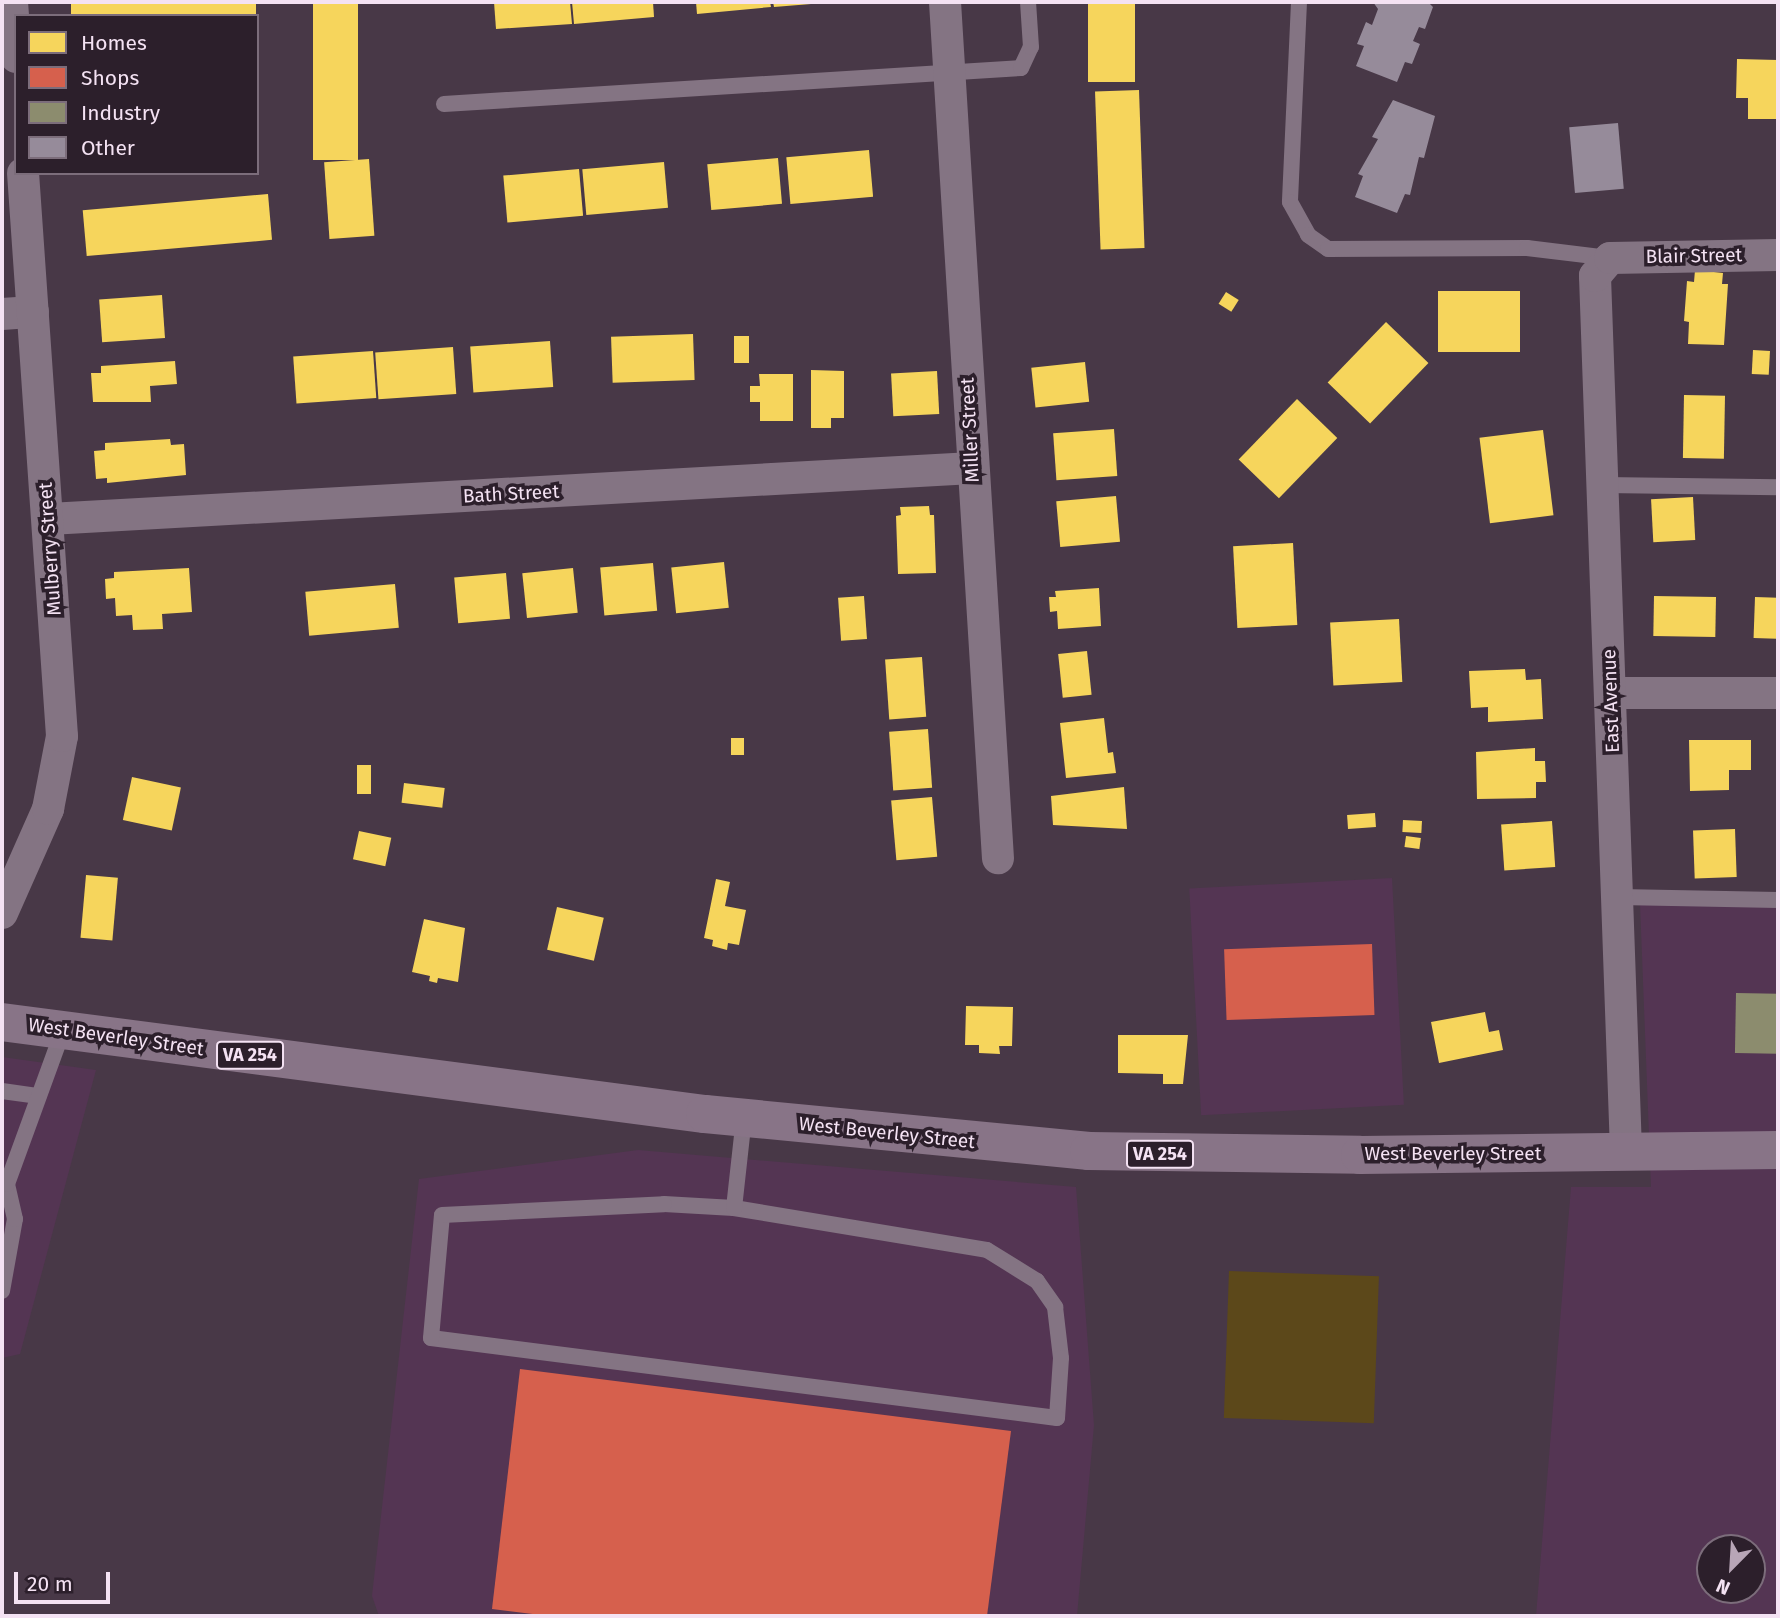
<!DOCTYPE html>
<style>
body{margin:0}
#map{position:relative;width:1780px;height:1618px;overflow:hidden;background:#483847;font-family:"Fira Sans",sans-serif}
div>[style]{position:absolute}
.built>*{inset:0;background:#543553;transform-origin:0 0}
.green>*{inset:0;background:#5c481a;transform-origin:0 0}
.homes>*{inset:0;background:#f6d55c;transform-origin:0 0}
.shops>*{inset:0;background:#d6604d;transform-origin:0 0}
.industry>*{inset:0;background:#8c8c6e;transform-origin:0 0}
.building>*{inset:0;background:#968b9a;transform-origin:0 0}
.lane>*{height:16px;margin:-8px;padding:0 8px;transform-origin:8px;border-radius:8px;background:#847483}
.street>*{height:32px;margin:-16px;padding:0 16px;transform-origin:16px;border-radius:16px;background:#847483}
.primary>*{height:38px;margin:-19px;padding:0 19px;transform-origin:19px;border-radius:19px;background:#887487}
span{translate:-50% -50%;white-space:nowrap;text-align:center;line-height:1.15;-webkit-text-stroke:7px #2c1f2b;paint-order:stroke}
.shield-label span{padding:2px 5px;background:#2c1f2b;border:2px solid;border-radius:5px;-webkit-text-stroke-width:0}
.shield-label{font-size:18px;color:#f4e2f3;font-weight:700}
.street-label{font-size:19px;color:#f4e2f3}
.frame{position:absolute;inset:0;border:4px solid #f4e2f3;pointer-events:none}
.legend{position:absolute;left:14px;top:14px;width:245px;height:161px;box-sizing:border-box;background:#2c1f2b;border:2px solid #7c6d7b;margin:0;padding:9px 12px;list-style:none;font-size:21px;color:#f4e2f3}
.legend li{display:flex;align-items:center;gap:14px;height:35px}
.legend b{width:35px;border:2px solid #7c6d7b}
.north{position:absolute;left:1696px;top:1534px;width:70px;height:70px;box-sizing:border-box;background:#2c1f2b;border:2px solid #7c6d7b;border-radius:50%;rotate:204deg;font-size:19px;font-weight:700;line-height:28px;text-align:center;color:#f4e2f3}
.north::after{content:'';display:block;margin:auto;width:24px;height:32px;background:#b8a6b7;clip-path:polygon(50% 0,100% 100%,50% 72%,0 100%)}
.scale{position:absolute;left:14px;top:1572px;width:96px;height:32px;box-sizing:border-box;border:4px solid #f4e2f3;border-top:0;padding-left:9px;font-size:21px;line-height:24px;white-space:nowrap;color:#f4e2f3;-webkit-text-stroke:5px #2c1f2b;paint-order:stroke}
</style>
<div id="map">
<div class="built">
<i style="left:1392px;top:878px;width:227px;height:203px;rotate:87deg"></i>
<i style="clip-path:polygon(evenodd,1640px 904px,1778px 906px,1778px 1616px,1536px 1616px,1571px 1187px,1651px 1187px,1640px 904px,1710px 1548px,1752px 1548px,1752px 1590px,1710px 1590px,1710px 1548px)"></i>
<i style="clip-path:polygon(2px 1057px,96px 1070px,20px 1354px,2px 1358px)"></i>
<i style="clip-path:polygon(638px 1150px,1076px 1187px,1094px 1425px,1077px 1616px,379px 1616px,372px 1596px,419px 1179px)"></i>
</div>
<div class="green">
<i style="left:1229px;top:1271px;width:150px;height:147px;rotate:2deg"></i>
</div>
<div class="homes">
<i style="left:71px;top:2px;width:185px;height:14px"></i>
<i style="left:313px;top:2px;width:45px;height:158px"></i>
<i style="clip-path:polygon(494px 2px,570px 2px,572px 24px,496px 29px)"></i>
<i style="clip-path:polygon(572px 2px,653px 2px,654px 17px,574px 24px)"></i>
<i style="clip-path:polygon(696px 2px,770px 2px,771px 7px,697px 14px)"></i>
<i style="clip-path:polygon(773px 2px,811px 2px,811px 4px,774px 7px)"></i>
<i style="left:1088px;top:2px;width:47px;height:80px"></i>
<i style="clip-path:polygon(1737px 59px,1778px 60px,1778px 119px,1748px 119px,1748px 98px,1736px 98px)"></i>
<i style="left:1139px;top:90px;width:158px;height:44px;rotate:88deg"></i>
<i style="left:869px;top:150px;width:47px;height:83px;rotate:85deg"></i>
<i style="left:778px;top:158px;width:46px;height:71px;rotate:85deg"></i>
<i style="left:369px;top:159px;width:77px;height:45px;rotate:86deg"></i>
<i style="left:664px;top:162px;width:46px;height:82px;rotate:85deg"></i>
<i style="left:579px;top:169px;width:47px;height:76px;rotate:85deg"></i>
<i style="left:268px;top:194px;width:46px;height:186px;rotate:85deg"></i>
<i style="clip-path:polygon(1695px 270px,1723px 273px,1722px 284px,1728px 284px,1724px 345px,1688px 344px,1689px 322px,1684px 321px,1687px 281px,1694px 282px)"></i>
<i style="left:1438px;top:291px;width:82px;height:61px"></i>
<i style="left:1226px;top:292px;width:15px;height:14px;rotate:32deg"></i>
<i style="left:162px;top:295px;width:43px;height:63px;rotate:86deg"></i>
<i style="left:1386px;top:322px;width:59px;height:84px;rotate:44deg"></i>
<i style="left:693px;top:334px;width:46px;height:82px;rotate:88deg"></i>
<i style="left:734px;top:336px;width:15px;height:27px"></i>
<i style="left:550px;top:341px;width:46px;height:80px;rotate:86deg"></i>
<i style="left:453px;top:347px;width:47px;height:78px;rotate:86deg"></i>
<i style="left:1753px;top:350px;width:17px;height:24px;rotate:3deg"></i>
<i style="left:373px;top:351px;width:47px;height:80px;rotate:86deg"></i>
<i style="clip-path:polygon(175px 361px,177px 384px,150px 386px,151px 402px,93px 402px,91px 373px,101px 373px,101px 366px)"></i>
<i style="left:1085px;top:362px;width:40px;height:54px;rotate:84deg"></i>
<i style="clip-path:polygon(811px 370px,844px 371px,844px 418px,831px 418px,831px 428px,811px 428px)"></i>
<i style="left:937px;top:371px;width:43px;height:46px;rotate:87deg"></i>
<i style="clip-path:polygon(759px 374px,793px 374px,793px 421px,760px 421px,760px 402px,750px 402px,750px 386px,760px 386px)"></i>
<i style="left:1684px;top:395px;width:41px;height:63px;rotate:1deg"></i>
<i style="left:1297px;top:399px;width:56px;height:84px;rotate:44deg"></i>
<i style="left:1114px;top:429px;width:47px;height:61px;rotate:86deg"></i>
<i style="left:1543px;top:430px;width:86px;height:64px;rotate:83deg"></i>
<i style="clip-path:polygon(170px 439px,171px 445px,184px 444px,186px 475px,107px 483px,107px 478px,96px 479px,94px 451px,105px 450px,105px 443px)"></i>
<i style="left:1116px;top:496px;width:46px;height:60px;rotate:85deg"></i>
<i style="left:1693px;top:497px;width:43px;height:42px;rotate:87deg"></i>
<i style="clip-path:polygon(929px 506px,930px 515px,934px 515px,936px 573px,898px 574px,896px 516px,901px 515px,900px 507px)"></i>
<i style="left:1293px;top:543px;width:82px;height:60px;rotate:87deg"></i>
<i style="left:724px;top:562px;width:46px;height:53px;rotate:84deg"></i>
<i style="left:653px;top:563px;width:48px;height:53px;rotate:85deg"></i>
<i style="clip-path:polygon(189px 568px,192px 612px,162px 614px,163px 629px,133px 630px,132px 615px,116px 616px,115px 598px,106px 599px,105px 579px,114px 578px,114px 572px)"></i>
<i style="left:573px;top:568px;width:45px;height:51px;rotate:84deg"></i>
<i style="left:506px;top:573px;width:46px;height:52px;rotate:85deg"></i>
<i style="left:395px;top:584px;width:44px;height:90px;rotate:85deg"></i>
<i style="clip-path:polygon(1099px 588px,1101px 626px,1058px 629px,1057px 611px,1050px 612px,1049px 597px,1056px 597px,1055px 591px)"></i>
<i style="left:864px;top:596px;width:43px;height:26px;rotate:86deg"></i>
<i style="left:1654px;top:596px;width:62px;height:40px;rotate:1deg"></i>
<i style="left:1755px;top:597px;width:23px;height:41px;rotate:2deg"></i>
<i style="left:1399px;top:619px;width:63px;height:69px;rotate:87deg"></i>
<i style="left:1087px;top:651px;width:44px;height:29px;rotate:84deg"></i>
<i style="left:922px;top:657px;width:60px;height:37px;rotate:86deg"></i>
<i style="clip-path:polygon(1525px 669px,1526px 680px,1541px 679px,1543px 719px,1488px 722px,1488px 707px,1471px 708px,1469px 671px)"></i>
<i style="clip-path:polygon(1104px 718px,1108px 753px,1113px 752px,1116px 773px,1066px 778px,1060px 723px)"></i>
<i style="left:928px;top:729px;width:59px;height:39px;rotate:86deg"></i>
<i style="left:731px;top:738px;width:13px;height:17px"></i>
<i style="clip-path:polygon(1689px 740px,1751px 740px,1751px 770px,1729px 770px,1729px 790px,1690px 791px)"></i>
<i style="clip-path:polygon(1535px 748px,1535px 761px,1545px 761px,1546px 782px,1536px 782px,1536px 798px,1477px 799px,1476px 752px)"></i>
<i style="left:357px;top:765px;width:14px;height:29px"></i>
<i style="left:132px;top:777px;width:50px;height:44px;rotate:12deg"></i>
<i style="left:404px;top:783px;width:41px;height:20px;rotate:7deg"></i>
<i style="clip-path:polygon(1124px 787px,1127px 829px,1053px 825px,1051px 796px)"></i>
<i style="left:932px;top:797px;width:60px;height:41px;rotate:85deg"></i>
<i style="left:1375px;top:813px;width:14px;height:28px;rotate:86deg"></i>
<i style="left:1403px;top:820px;width:19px;height:12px;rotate:3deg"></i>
<i style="left:1552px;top:821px;width:46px;height:51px;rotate:86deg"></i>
<i style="left:1735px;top:829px;width:48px;height:42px;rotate:88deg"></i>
<i style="left:359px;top:831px;width:33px;height:29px;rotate:12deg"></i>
<i style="left:1406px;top:836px;width:15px;height:11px;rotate:8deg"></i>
<i style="left:86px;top:875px;width:32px;height:63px;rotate:5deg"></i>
<i style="clip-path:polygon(716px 879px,730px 882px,725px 906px,746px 910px,739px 945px,728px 943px,727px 950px,712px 946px,713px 940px,704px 938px)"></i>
<i style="left:557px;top:907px;width:48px;height:44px;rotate:13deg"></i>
<i style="clip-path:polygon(424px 919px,465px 928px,458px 982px,438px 978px,437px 983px,429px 981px,430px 976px,412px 972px)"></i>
<i style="clip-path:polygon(966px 1006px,1013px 1007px,1012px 1046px,999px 1046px,1000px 1054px,979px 1053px,979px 1045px,965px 1045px)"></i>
<i style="clip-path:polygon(1485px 1012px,1489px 1032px,1499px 1030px,1503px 1050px,1439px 1063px,1431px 1022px)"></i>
<i style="clip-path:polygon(1118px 1035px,1188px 1035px,1183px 1084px,1163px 1084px,1163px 1074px,1118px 1073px)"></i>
</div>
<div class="shops">
<i style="left:1372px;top:944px;width:71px;height:148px;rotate:88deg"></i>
<i style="clip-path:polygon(520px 1369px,1011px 1431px,987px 1616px,549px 1616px,492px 1609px)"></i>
</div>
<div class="industry">
<i style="left:1736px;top:993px;width:42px;height:60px;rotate:1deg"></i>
</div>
<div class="building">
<i style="clip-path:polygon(1373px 2px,1428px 2px,1433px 7px,1425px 29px,1419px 27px,1413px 41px,1420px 44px,1412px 64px,1405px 62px,1397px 82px,1356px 66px,1364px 46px,1357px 44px,1366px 22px,1372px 25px,1378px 9px)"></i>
<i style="clip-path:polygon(1393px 100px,1435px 116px,1424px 158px,1419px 157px,1410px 195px,1405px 194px,1397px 213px,1355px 197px,1363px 176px,1358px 174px,1378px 139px,1372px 137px)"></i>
<i style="left:1618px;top:123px;width:66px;height:49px;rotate:85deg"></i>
</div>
<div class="lane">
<i style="left:1299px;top:2px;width:200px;rotate:92.6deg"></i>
<i style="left:1290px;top:202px;width:38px;rotate:61deg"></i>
<i style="left:1308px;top:235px;width:24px;rotate:35deg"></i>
<i style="left:1328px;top:249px;width:199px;rotate:-0.3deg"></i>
<i style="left:1527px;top:248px;width:84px;rotate:6.9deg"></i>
<i style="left:444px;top:104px;width:578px;rotate:-3.57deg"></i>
<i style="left:1021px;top:68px;width:23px;rotate:-65deg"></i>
<i style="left:1031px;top:47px;width:45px;rotate:-93.8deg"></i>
<i style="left:1603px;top:485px;width:175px;rotate:0.7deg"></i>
<i style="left:1619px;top:897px;width:159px;rotate:1.1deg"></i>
<i style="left:2px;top:1091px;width:37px;rotate:8deg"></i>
<i style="left:664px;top:1204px;width:70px;rotate:3.3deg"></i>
<i style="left:734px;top:1208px;width:256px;rotate:9.4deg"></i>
<i style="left:987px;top:1250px;width:59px;rotate:31.8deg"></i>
<i style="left:1037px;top:1281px;width:32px;rotate:55deg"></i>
<i style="left:1055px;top:1307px;width:51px;rotate:83.3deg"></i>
<i style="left:1061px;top:1358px;width:60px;rotate:93.8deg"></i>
<i style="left:1057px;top:1418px;width:631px;rotate:-172.72deg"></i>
<i style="left:431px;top:1338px;width:123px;rotate:-84.9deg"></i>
<i style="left:442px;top:1215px;width:222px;rotate:-2.8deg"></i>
<i style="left:734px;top:1208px;width:91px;rotate:-83.7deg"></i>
<i style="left:2px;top:1291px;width:73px;rotate:-79.8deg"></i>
<i style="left:15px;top:1219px;width:36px;rotate:-103deg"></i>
<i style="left:7px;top:1184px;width:164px;rotate:-70deg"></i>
</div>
<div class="street">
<i style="left:12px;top:2px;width:55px;rotate:85.8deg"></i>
<i style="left:945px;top:2px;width:858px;rotate:86.46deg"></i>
<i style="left:2px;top:314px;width:31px;rotate:-4deg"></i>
<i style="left:49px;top:519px;width:925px;rotate:-3.16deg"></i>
<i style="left:1610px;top:693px;width:168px"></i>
<i style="left:2px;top:913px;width:114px;rotate:-66.1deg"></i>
<i style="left:48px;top:809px;width:74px;rotate:-79.1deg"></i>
<i style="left:62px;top:736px;width:564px;rotate:-93.96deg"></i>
<i style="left:1626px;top:1151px;width:876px;rotate:-92.03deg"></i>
<i style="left:1595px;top:276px;width:23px;rotate:-50deg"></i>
<i style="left:1610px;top:258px;width:168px;rotate:-1deg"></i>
</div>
<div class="primary">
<i style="left:2px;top:1022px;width:709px;rotate:7.46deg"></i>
<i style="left:705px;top:1114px;width:386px;rotate:5.5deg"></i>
<i style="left:1089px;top:1151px;width:271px;rotate:0.8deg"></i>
<i style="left:1360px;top:1155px;width:418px;rotate:-0.7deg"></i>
</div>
<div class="shield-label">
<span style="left:250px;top:1055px">VA 254</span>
<span style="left:1160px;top:1154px">VA 254</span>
</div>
<div class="street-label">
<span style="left:1694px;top:256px;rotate:-1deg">Blair Street</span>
<span style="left:970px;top:430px;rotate:-93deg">Miller Street</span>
<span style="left:511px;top:494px;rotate:-3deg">Bath Street</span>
<span style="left:50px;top:549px;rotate:-94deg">Mulberry Street</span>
<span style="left:1611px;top:701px;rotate:-92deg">East Avenue</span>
<span style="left:116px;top:1037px;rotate:8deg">West Beverley Street</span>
<span style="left:887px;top:1133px;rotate:6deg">West Beverley Street</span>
<span style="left:1453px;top:1154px">West Beverley Street</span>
</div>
<div class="frame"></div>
<ul class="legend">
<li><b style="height:19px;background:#f6d55c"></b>Homes</li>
<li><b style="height:19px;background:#d6604d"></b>Shops</li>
<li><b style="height:19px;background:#8c8c6e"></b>Industry</li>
<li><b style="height:19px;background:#968b9a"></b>Other</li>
</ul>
<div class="north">N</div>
<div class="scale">20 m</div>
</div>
